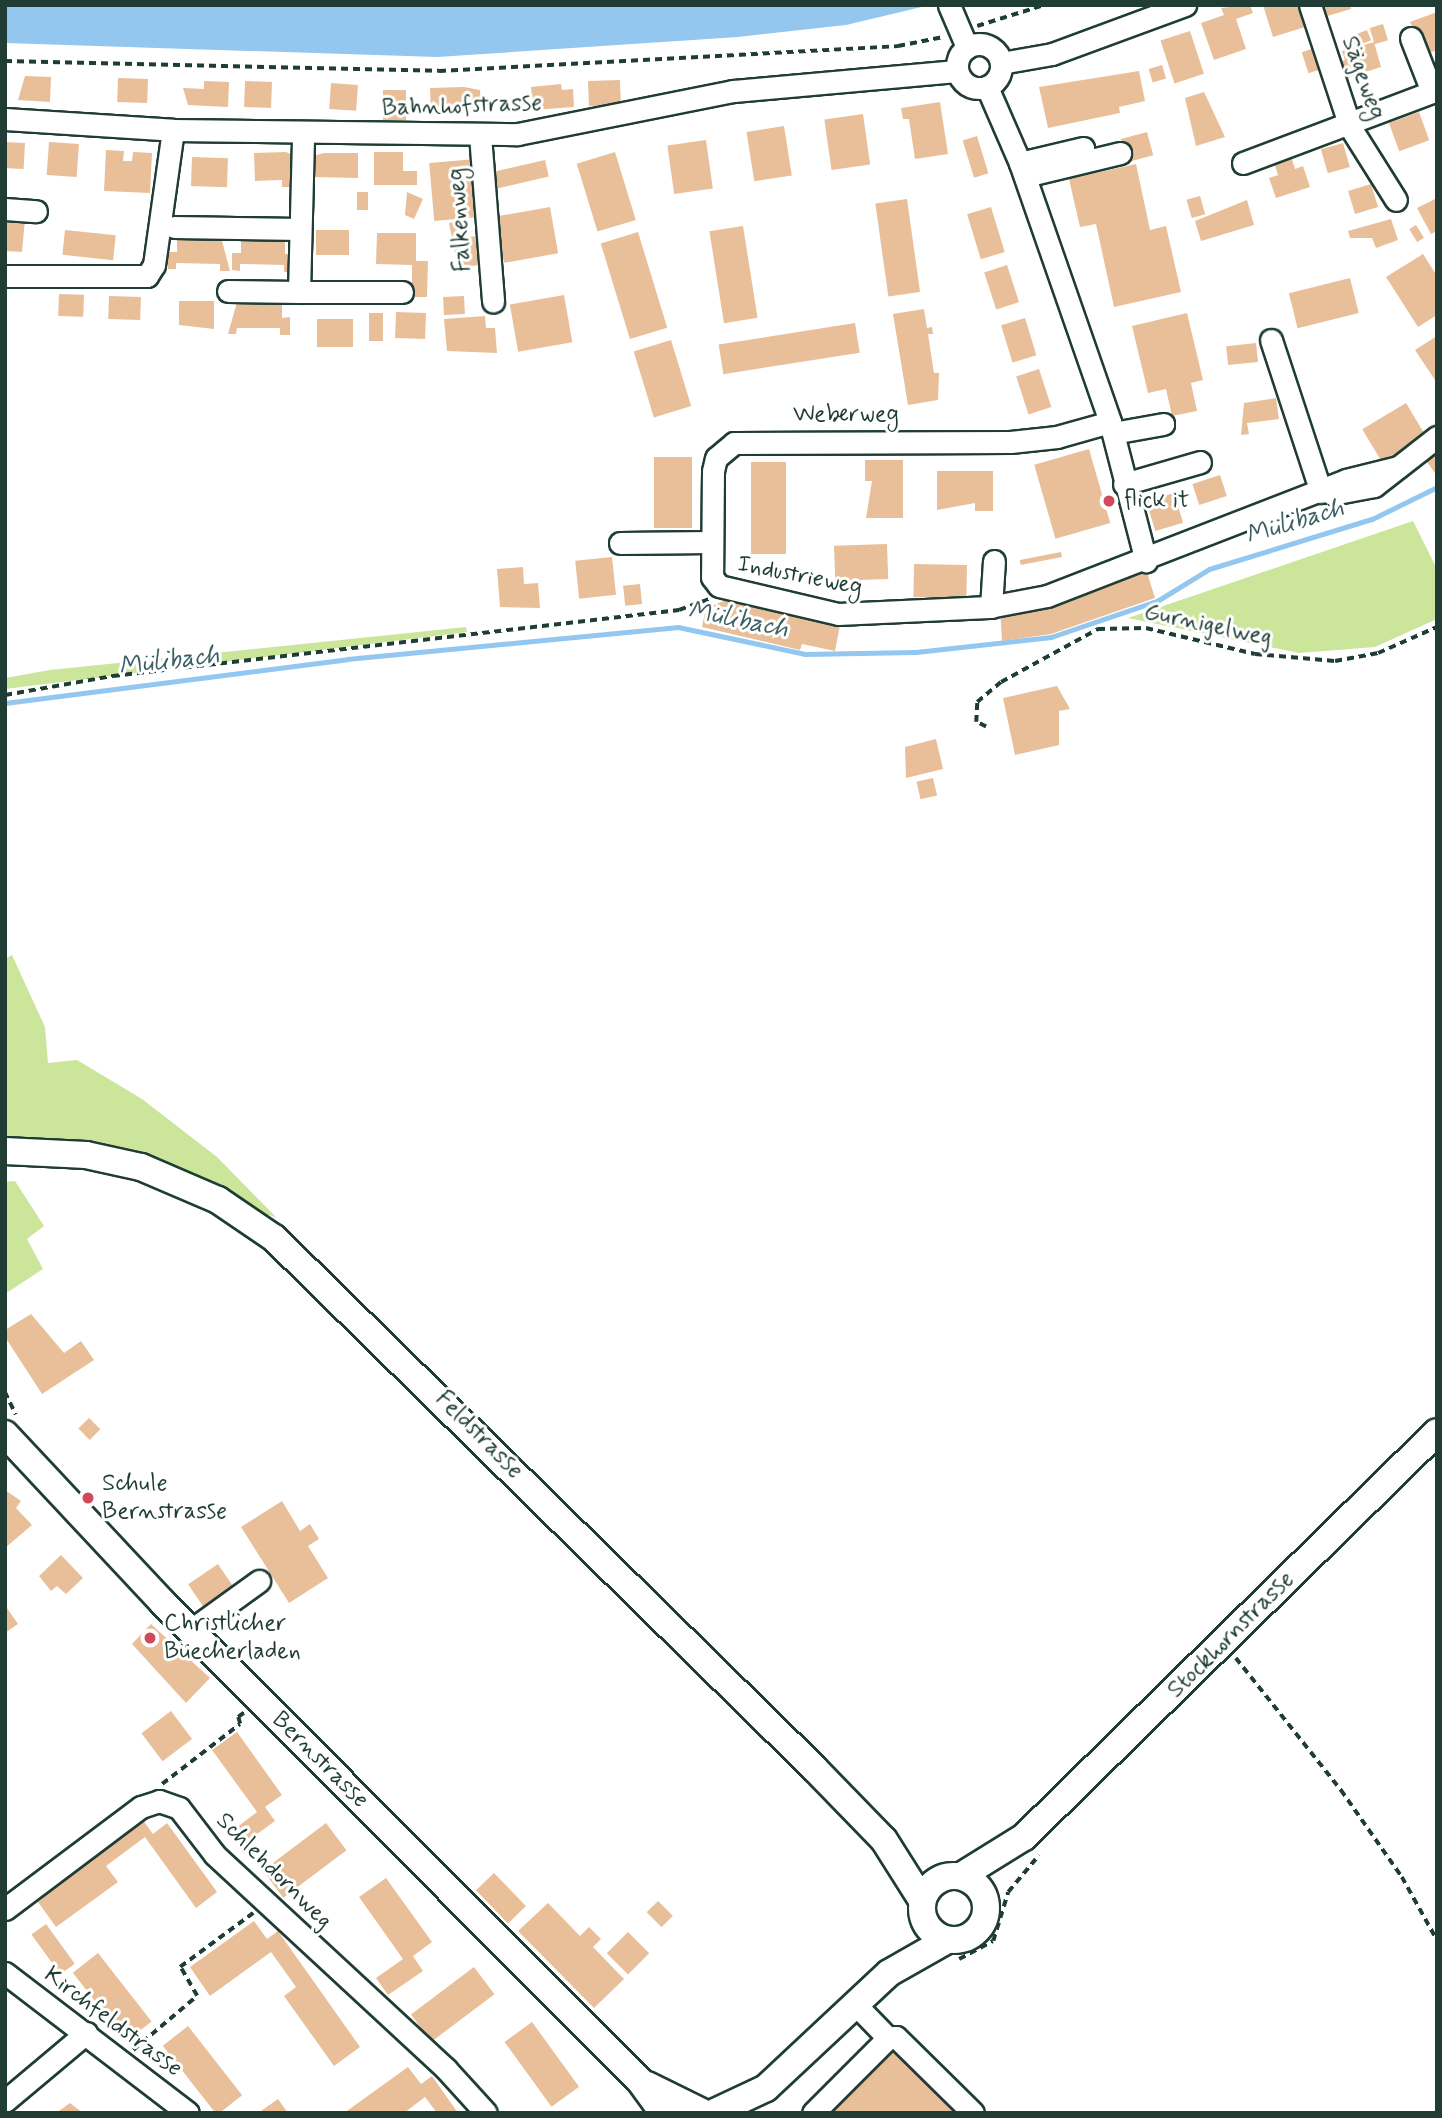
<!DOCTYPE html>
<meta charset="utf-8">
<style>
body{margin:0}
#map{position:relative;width:1442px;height:2118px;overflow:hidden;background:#fff;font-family:Mynerve,sans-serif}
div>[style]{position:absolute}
.green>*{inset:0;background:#cbe59b}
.water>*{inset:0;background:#93c7f0}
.stream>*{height:5px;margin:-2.5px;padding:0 2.5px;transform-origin:2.5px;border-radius:2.5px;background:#93c7f0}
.building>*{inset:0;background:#e9bf99;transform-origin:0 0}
.path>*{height:3.5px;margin-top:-1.75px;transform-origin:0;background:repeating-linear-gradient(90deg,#1f3d34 0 7px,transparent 0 12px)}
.roads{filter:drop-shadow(2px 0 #1f3d34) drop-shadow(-2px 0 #1f3d34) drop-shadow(0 2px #1f3d34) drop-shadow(0 -2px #1f3d34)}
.minor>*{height:21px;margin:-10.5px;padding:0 10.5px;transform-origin:10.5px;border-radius:10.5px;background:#fff}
.minor>.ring{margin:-10.5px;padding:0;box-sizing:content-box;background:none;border:21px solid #fff;border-radius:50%}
.major>*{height:26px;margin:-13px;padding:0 13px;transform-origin:13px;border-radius:13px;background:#fff}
.major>.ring{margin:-13px;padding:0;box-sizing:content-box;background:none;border:26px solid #fff;border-radius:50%}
.dots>*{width:19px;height:19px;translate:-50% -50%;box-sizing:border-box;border:4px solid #fff;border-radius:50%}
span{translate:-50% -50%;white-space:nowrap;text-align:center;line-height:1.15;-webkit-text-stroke:6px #fff;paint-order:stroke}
.street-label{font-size:24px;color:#1f3d34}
.poi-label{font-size:24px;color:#1f3d34}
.left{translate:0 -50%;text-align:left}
.water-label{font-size:26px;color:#3c6063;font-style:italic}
.frame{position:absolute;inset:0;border:7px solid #1f3d34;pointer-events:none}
</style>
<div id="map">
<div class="green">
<i style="clip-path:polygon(1413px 521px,1437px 569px,1437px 619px,1375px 647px,1299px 653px,1128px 618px)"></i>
<i style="clip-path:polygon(466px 627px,467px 632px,5px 689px,5px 678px,50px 670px)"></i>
<i style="clip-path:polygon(12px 955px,45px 1027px,48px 1063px,77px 1060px,142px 1099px,217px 1157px,276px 1217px,5px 1141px,5px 959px)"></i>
<i style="clip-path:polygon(15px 1181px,44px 1226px,27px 1239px,43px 1269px,5px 1294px,5px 1182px)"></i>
</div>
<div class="water">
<i style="clip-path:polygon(5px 5px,930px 5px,846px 25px,738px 37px,437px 57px,5px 43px)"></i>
</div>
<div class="stream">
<i style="left:5px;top:703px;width:345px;rotate:-7.3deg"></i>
<i style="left:347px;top:659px;width:333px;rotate:-5.5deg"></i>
<i style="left:678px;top:627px;width:130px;rotate:12deg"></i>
<i style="left:805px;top:654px;width:111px;rotate:-1deg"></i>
<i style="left:916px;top:652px;width:136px;rotate:-6.3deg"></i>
<i style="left:1051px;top:637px;width:112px;rotate:-18.8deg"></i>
<i style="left:1157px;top:601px;width:61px;rotate:-31.6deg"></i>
<i style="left:1209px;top:569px;width:170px;rotate:-17.1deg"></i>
<i style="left:1372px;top:519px;width:72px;rotate:-26.2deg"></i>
</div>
<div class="building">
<i style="clip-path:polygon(1250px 5px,1253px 13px,1236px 19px,1246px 49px,1214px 60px,1201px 23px,1224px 15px,1221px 8px)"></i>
<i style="clip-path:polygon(1263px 5px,1297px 5px,1305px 27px,1273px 37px)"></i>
<i style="clip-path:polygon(1320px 5px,1350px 5px,1351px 9px,1324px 17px)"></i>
<i style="clip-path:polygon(1437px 12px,1437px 50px,1424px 55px,1410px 22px)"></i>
<i style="left:1383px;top:24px;width:17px;height:14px;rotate:73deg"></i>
<i style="left:1367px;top:30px;width:11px;height:17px;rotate:68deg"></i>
<i style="left:1190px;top:31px;width:45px;height:31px;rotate:72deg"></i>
<i style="clip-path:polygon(1374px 42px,1381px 67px,1341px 80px,1336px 63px,1345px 60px,1342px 51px)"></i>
<i style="left:1315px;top:48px;width:22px;height:14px;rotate:72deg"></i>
<i style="left:1162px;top:65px;width:14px;height:14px;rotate:73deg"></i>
<i style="clip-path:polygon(1139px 71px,1145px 101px,1119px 107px,1120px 113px,1048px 128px,1039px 87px)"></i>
<i style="clip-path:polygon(25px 76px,51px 77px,50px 102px,18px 100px)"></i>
<i style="left:118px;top:78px;width:30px;height:24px;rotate:2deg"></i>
<i style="left:620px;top:80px;width:25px;height:32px;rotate:88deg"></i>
<i style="clip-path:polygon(204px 81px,229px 82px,228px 107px,188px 105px,183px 88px,204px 89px)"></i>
<i style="left:245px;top:81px;width:27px;height:26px;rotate:2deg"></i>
<i style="left:331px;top:83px;width:27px;height:26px;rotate:4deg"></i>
<i style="clip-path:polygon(561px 84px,562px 90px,573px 89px,574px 107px,533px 110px,531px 87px)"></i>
<i style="clip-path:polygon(464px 87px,480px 90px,481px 108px,431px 110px,430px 88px)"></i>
<i style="left:383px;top:90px;width:23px;height:30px"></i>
<i style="clip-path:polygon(1204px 92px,1225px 137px,1196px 146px,1185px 98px)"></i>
<i style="clip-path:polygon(940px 102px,948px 154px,915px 159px,909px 119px,903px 119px,901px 108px)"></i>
<i style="left:1419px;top:112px;width:30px;height:32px;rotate:70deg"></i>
<i style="left:863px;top:114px;width:51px;height:39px;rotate:82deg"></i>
<i style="left:784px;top:126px;width:50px;height:38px;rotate:81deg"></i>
<i style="left:1147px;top:132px;width:24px;height:27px;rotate:75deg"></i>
<i style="left:977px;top:136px;width:39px;height:15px;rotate:73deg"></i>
<i style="left:706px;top:140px;width:49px;height:39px;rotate:82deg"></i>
<i style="left:5px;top:142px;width:20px;height:26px;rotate:3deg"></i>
<i style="left:49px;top:142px;width:30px;height:33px;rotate:4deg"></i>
<i style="left:1343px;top:143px;width:25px;height:23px;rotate:74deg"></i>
<i style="clip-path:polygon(106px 150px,124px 151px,123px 161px,132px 161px,133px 152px,152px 153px,150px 193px,104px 191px)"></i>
<i style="clip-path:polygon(286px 152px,295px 156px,295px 187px,282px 187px,282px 180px,255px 181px,254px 153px)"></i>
<i style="clip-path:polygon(374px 152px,403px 152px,403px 171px,417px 171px,417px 185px,374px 185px)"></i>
<i style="left:615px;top:152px;width:71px;height:40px;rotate:73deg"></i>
<i style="clip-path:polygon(324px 153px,358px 153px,358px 178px,313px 177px,313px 156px)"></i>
<i style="clip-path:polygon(1291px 156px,1295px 169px,1303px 166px,1310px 187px,1276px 198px,1269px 178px,1278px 175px,1274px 162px)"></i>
<i style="left:192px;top:157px;width:36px;height:29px;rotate:2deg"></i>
<i style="left:476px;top:159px;width:58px;height:47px;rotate:85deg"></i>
<i style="left:545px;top:160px;width:17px;height:56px;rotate:77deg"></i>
<i style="clip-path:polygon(1136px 164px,1150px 230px,1166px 226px,1181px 292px,1114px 307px,1096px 224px,1080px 227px,1069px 179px)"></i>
<i style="left:1371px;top:184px;width:24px;height:24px;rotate:73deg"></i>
<i style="left:357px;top:192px;width:11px;height:18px"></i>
<i style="clip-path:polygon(407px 192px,423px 199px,414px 219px,405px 215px)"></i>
<i style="left:1200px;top:196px;width:19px;height:14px;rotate:74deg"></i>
<i style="clip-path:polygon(1437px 198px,1437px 231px,1431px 234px,1417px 208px)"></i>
<i style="left:907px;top:199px;width:94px;height:32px;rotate:82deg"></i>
<i style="clip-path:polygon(1247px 200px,1254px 225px,1201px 241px,1195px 221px)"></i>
<i style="left:550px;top:207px;width:47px;height:55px;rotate:80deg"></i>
<i style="left:991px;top:207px;width:47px;height:25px;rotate:73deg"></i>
<i style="clip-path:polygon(5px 218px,25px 219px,22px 252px,5px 251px)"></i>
<i style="clip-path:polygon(1391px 219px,1398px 240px,1376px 248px,1372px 238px,1350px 238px,1348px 231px)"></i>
<i style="clip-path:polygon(466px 221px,467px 237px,478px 236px,481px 265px,458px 267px,449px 223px)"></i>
<i style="left:1416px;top:225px;width:15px;height:8px;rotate:58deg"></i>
<i style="left:743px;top:226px;width:93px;height:34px;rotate:81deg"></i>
<i style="left:65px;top:230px;width:51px;height:25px;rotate:6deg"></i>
<i style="left:316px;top:230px;width:33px;height:25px"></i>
<i style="left:638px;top:232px;width:100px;height:39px;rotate:73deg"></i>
<i style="clip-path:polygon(377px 233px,416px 233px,416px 261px,428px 261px,427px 297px,412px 297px,412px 265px,376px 264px)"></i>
<i style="clip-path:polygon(177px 237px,221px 237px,230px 271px,220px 271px,220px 264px,176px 263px,176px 269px,168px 269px,168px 252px,177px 252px)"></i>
<i style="clip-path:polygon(241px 238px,285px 239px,285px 254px,294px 254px,294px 272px,284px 272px,284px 265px,240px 264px,240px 271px,232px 270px,232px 253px,241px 253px)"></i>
<i style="clip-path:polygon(1423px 254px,1437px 276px,1437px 315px,1418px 327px,1386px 277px)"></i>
<i style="left:1007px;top:265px;width:39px;height:24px;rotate:72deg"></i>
<i style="left:1350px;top:278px;width:36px;height:63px;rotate:76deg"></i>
<i style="left:59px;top:294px;width:25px;height:22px;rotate:2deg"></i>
<i style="left:564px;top:295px;width:48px;height:55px;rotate:80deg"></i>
<i style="left:109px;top:296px;width:32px;height:23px;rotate:2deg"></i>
<i style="left:464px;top:296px;width:18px;height:21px;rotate:87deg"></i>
<i style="clip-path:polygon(179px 301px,214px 301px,214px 329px,179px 325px)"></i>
<i style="clip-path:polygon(237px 302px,282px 302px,282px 318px,290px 317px,290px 335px,280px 335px,280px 328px,237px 328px,236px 334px,228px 334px)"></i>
<i style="clip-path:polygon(924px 309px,927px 328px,932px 327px,933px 334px,928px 334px,934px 373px,939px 373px,938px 400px,908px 405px,893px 314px)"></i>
<i style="left:396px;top:312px;width:30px;height:26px;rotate:2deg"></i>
<i style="left:369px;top:313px;width:14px;height:28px"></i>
<i style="clip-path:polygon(1187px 313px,1203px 380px,1191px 383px,1197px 411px,1172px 416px,1166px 389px,1148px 393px,1132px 326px)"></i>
<i style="clip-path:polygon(485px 316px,486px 328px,495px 328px,497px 353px,447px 351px,444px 319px)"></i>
<i style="left:1025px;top:318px;width:39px;height:25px;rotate:73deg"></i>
<i style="left:317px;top:319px;width:36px;height:28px"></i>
<i style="left:855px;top:323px;width:30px;height:138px;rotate:81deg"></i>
<i style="clip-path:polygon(1437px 336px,1437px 383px,1415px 350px)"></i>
<i style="left:671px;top:340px;width:69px;height:39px;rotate:73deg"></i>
<i style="left:1256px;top:343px;width:19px;height:30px;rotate:84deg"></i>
<i style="left:1039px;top:369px;width:40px;height:24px;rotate:72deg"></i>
<i style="clip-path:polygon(1276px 398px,1279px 419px,1247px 423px,1249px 434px,1241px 435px,1244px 403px)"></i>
<i style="left:1406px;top:403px;width:39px;height:51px;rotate:59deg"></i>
<i style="left:1089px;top:449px;width:77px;height:57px;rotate:74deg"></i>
<i style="clip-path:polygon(1437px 451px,1437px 476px,1425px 459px)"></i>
<i style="left:654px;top:457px;width:38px;height:71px"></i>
<i style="clip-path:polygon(865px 460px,903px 460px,903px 518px,866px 518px,872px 481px,865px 481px)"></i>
<i style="left:751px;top:462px;width:35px;height:92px"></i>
<i style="clip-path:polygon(937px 471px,993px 471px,993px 511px,975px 511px,975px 503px,937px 510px)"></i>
<i style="left:1220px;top:475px;width:22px;height:29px;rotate:72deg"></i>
<i style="left:1174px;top:493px;width:31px;height:29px;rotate:73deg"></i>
<i style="left:887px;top:544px;width:35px;height:53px;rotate:88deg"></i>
<i style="left:1061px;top:552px;width:5px;height:42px;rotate:79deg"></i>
<i style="left:612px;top:557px;width:38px;height:37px;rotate:84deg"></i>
<i style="left:914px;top:564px;width:53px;height:33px;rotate:1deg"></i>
<i style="clip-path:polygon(523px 567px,524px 584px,538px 583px,540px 608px,500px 607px,497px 569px)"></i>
<i style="clip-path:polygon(1146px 569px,1155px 598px,1051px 634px,1002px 641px,1000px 609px)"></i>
<i style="left:640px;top:584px;width:20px;height:17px;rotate:84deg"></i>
<i style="clip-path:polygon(737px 596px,841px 620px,835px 651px,802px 644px,800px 650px,702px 627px,706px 608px)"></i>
<i style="clip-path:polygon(1057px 686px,1070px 709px,1059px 711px,1059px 745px,1015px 755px,1003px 698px)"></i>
<i style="clip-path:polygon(936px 739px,943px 769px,906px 778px,905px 747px)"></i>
<i style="left:933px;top:778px;width:18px;height:17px;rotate:77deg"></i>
<i style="clip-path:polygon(31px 1314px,64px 1353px,81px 1341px,94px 1360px,42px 1394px,5px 1337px,5px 1330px)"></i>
<i style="left:89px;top:1418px;width:16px;height:15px;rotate:45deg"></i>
<i style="clip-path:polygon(5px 1490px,21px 1501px,16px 1508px,32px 1525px,5px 1548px)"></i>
<i style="clip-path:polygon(282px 1501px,300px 1531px,310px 1524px,319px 1539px,308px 1546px,328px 1578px,289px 1603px,241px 1527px)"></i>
<i style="clip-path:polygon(61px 1555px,83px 1578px,66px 1594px,57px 1586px,51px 1591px,39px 1576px)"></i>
<i style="left:218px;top:1564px;width:32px;height:36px;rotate:56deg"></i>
<i style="clip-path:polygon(7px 1608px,18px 1624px,5px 1633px,5px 1610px)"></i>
<i style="clip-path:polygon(151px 1624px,210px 1678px,186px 1703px,132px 1644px)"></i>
<i style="left:171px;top:1711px;width:35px;height:37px;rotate:53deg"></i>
<i style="clip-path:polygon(237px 1732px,282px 1795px,265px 1807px,275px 1821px,242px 1845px,232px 1831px,257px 1812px,212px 1750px)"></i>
<i style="clip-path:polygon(142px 1819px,153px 1834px,167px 1823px,217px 1892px,196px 1908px,145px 1837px,106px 1866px,118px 1882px,56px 1927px,38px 1902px)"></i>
<i style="left:326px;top:1823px;width:34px;height:79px;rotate:53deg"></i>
<i style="left:494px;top:1873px;width:46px;height:25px;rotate:46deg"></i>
<i style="clip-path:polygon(386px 1878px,432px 1942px,413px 1956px,423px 1971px,388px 1995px,376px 1978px,403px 1959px,359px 1897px)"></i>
<i style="left:658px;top:1901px;width:21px;height:16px;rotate:45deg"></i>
<i style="clip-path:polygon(548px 1903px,580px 1936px,589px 1927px,601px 1939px,593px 1947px,624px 1979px,594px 2008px,518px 1931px)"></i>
<i style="clip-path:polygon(254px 1921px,267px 1939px,278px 1931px,360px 2047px,334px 2066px,284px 1996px,296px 1987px,271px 1952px,210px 1996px,190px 1967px)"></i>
<i style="left:46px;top:1924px;width:49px;height:18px;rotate:54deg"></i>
<i style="left:628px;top:1932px;width:30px;height:30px;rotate:45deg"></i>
<i style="left:98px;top:1953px;width:87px;height:32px;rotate:52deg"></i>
<i style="left:474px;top:1967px;width:34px;height:79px;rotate:53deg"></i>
<i style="left:532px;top:2022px;width:80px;height:34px;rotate:54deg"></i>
<i style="left:188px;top:2026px;width:88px;height:32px;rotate:52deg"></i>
<i style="clip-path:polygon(893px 2047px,960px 2113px,829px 2113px)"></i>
<i style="clip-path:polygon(408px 2067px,421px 2084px,432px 2076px,458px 2113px,437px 2113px,425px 2097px,404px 2113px,344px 2113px)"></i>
<i style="clip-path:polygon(278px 2099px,288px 2113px,258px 2113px)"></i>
<i style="clip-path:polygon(70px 2103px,83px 2113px,56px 2113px)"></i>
</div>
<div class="path">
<i style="left:977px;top:26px;width:70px;rotate:-17.4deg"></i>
<i style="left:5px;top:61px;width:434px;rotate:1.3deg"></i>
<i style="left:439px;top:71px;width:460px;rotate:-3.1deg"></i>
<i style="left:898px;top:46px;width:46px;rotate:-11.3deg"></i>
<i style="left:5px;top:695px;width:110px;rotate:-10deg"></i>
<i style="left:113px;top:676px;width:570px;rotate:-6.65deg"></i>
<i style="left:679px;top:610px;width:32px;rotate:-20deg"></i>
<i style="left:986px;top:727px;width:11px;rotate:-153deg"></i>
<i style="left:976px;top:722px;width:20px;rotate:-87deg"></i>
<i style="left:977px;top:702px;width:31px;rotate:-40deg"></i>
<i style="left:1001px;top:682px;width:111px;rotate:-28.7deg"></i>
<i style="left:1098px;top:629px;width:48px;rotate:-1.2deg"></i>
<i style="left:1146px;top:628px;width:112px;rotate:13.4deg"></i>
<i style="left:1255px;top:654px;width:80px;rotate:5deg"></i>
<i style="left:1335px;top:661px;width:44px;rotate:-10.5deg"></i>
<i style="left:1378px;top:653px;width:64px;rotate:-23.8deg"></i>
<i style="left:5px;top:1392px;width:25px;rotate:64deg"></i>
<i style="left:1236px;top:1658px;width:169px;rotate:51.5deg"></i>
<i style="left:1341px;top:1790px;width:106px;rotate:55deg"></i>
<i style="left:1402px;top:1877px;width:72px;rotate:60.9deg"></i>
<i style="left:162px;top:1784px;width:98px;rotate:-37.6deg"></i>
<i style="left:240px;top:1724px;width:7px;rotate:-106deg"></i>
<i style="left:238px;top:1717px;width:9px;rotate:-36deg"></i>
<i style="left:959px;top:1959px;width:38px;rotate:-28deg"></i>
<i style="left:993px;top:1941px;width:51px;rotate:-73deg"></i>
<i style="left:1008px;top:1892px;width:48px;rotate:-50deg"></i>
<i style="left:133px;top:2050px;width:84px;rotate:-40.2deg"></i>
<i style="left:197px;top:1996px;width:34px;rotate:-120deg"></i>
<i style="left:180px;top:1967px;width:91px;rotate:-36.5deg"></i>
</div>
<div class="roads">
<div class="minor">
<i style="left:949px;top:5px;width:46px;rotate:66.8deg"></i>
<i style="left:1310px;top:5px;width:128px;rotate:71.8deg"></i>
<i style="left:1350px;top:127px;width:86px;rotate:57.8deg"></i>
<i style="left:1411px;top:38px;width:58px;rotate:68.7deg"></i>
<i class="ring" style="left:957px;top:44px;width:23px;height:23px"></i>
<i style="left:1001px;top:63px;width:52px;rotate:-10deg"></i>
<i style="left:1052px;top:54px;width:142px;rotate:-20.2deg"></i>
<i style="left:987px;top:87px;width:83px;rotate:66.5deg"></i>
<i style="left:1020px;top:163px;width:274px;rotate:70.8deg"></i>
<i style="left:1110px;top:422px;width:144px;rotate:75.5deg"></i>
<i style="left:5px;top:119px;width:168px;rotate:3.7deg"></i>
<i style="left:173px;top:130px;width:345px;rotate:0.7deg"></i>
<i style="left:518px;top:134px;width:219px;rotate:-11.3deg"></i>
<i style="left:733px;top:91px;width:225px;rotate:-5.1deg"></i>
<i style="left:480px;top:135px;width:167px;rotate:85.5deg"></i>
<i style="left:1020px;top:163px;width:65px;rotate:-13.4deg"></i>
<i style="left:1243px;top:163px;width:207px;rotate:-20.6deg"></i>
<i style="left:1025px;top:176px;width:98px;rotate:-13.6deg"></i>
<i style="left:5px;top:209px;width:31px;rotate:4deg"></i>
<i style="left:174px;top:227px;width:126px;rotate:0.9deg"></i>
<i style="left:5px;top:276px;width:142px"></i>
<i style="left:147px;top:276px;width:13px;rotate:-58deg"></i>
<i style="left:154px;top:265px;width:136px;rotate:-82deg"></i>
<i style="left:228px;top:291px;width:71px;rotate:0.8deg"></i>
<i style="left:299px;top:292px;width:158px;rotate:-88.5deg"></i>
<i style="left:299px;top:292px;width:103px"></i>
<i style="left:1271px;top:340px;width:160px;rotate:71.8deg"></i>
<i style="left:1110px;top:422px;width:55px;rotate:164.2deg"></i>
<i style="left:1057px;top:437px;width:47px;rotate:173.9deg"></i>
<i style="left:1010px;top:442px;width:276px;rotate:179.8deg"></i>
<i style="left:734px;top:443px;width:23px;rotate:140deg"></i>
<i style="left:716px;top:458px;width:13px;rotate:103deg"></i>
<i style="left:713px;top:471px;width:106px;rotate:90.5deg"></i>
<i style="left:712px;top:577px;width:11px;rotate:52deg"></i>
<i style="left:719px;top:586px;width:122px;rotate:13.2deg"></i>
<i style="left:838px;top:614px;width:151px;rotate:-2.7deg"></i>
<i style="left:989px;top:607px;width:59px;rotate:-10.7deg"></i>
<i style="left:1047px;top:596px;width:321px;rotate:-21.2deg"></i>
<i style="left:1346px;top:480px;width:54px;rotate:-14deg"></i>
<i style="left:1113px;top:433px;width:51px;rotate:-10.2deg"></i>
<i style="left:1124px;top:484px;width:79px;rotate:-16.1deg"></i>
<i style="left:1332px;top:494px;width:43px;rotate:-10.8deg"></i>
<i style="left:1374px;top:486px;width:80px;rotate:-37.9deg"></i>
<i style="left:620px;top:543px;width:92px;rotate:-0.6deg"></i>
<i style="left:991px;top:607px;width:46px;rotate:-86.3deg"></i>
<i style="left:191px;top:1630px;width:84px;rotate:-35.8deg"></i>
<i style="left:5px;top:1909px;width:170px;rotate:-36.9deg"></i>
<i style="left:141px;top:1807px;width:19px;rotate:-18deg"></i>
<i style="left:159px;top:1801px;width:21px;rotate:19deg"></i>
<i style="left:179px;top:1808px;width:59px;rotate:52.5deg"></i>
<i style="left:215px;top:1855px;width:315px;rotate:42.8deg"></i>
<i style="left:446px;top:2069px;width:59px;rotate:47.7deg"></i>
<i style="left:5px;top:1973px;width:230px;rotate:37.4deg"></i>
<i style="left:856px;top:2005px;width:46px;rotate:45.9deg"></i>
<i style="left:5px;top:2101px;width:106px;rotate:-40deg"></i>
<i style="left:813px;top:2113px;width:106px;rotate:-45deg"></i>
<i style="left:888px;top:2038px;width:8px;rotate:-7deg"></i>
<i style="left:896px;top:2037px;width:108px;rotate:44.6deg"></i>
</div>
<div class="major">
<i style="left:5px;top:1151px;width:81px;rotate:2.8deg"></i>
<i style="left:86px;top:1155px;width:56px;rotate:12.3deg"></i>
<i style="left:141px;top:1167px;width:84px;rotate:23.2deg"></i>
<i style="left:218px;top:1200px;width:68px;rotate:34.2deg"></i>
<i style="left:274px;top:1238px;width:757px;rotate:44.46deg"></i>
<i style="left:814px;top:1768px;width:100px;rotate:45.8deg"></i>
<i style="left:884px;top:1840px;width:71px;rotate:57.7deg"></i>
<i style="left:5px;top:1434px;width:231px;rotate:46.9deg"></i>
<i style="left:163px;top:1603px;width:675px;rotate:45.06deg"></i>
<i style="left:640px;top:2081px;width:39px;rotate:54deg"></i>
<i class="ring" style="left:922px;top:1876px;width:38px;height:38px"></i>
<i style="left:961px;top:1876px;width:74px;rotate:-31.8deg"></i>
<i style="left:1024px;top:1837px;width:578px;rotate:-44.44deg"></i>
<i style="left:647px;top:2085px;width:61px;rotate:26.1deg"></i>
<i style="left:715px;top:2112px;width:56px;rotate:-25.2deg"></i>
<i style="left:766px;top:2088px;width:168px;rotate:-43.1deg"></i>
<i style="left:889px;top:1973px;width:67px;rotate:-29.6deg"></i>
</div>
</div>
<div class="dots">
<i style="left:1109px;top:501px;background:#d1495b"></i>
<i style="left:88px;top:1498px;background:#d1495b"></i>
<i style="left:150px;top:1638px;background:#d1495b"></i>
</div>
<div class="street-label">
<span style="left:1363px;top:78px;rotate:70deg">Sägeweg</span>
<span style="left:462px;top:106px;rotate:-2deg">Bahnhofstrasse</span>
<span style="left:460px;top:220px;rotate:-94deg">Falkenweg</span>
<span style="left:846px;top:415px">Weberweg</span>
<span style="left:800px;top:576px;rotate:11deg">Industrieweg</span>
<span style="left:1208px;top:625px;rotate:12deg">Gurnigelweg</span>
<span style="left:479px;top:1435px;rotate:45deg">Feldstrasse</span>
<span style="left:1231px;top:1635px;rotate:-45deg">Stockhornstrasse</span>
<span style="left:320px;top:1760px;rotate:45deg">Bernstrasse</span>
<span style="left:274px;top:1871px;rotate:45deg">Schlehdornweg</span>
<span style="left:113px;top:2022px;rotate:37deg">Kirchfeldstrasse</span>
</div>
<div class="poi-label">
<span class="left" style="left:1123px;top:501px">flick it</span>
<span class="left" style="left:102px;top:1498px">Schule<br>Bernstrasse</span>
<span class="left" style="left:164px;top:1638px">Christlicher<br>Büecherladen</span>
</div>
<div class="water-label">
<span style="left:1295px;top:523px;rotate:-17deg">Mülibach</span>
<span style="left:738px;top:621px;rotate:11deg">Mülibach</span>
<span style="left:169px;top:662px;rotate:-7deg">Mülibach</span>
</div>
<div class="frame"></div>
</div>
